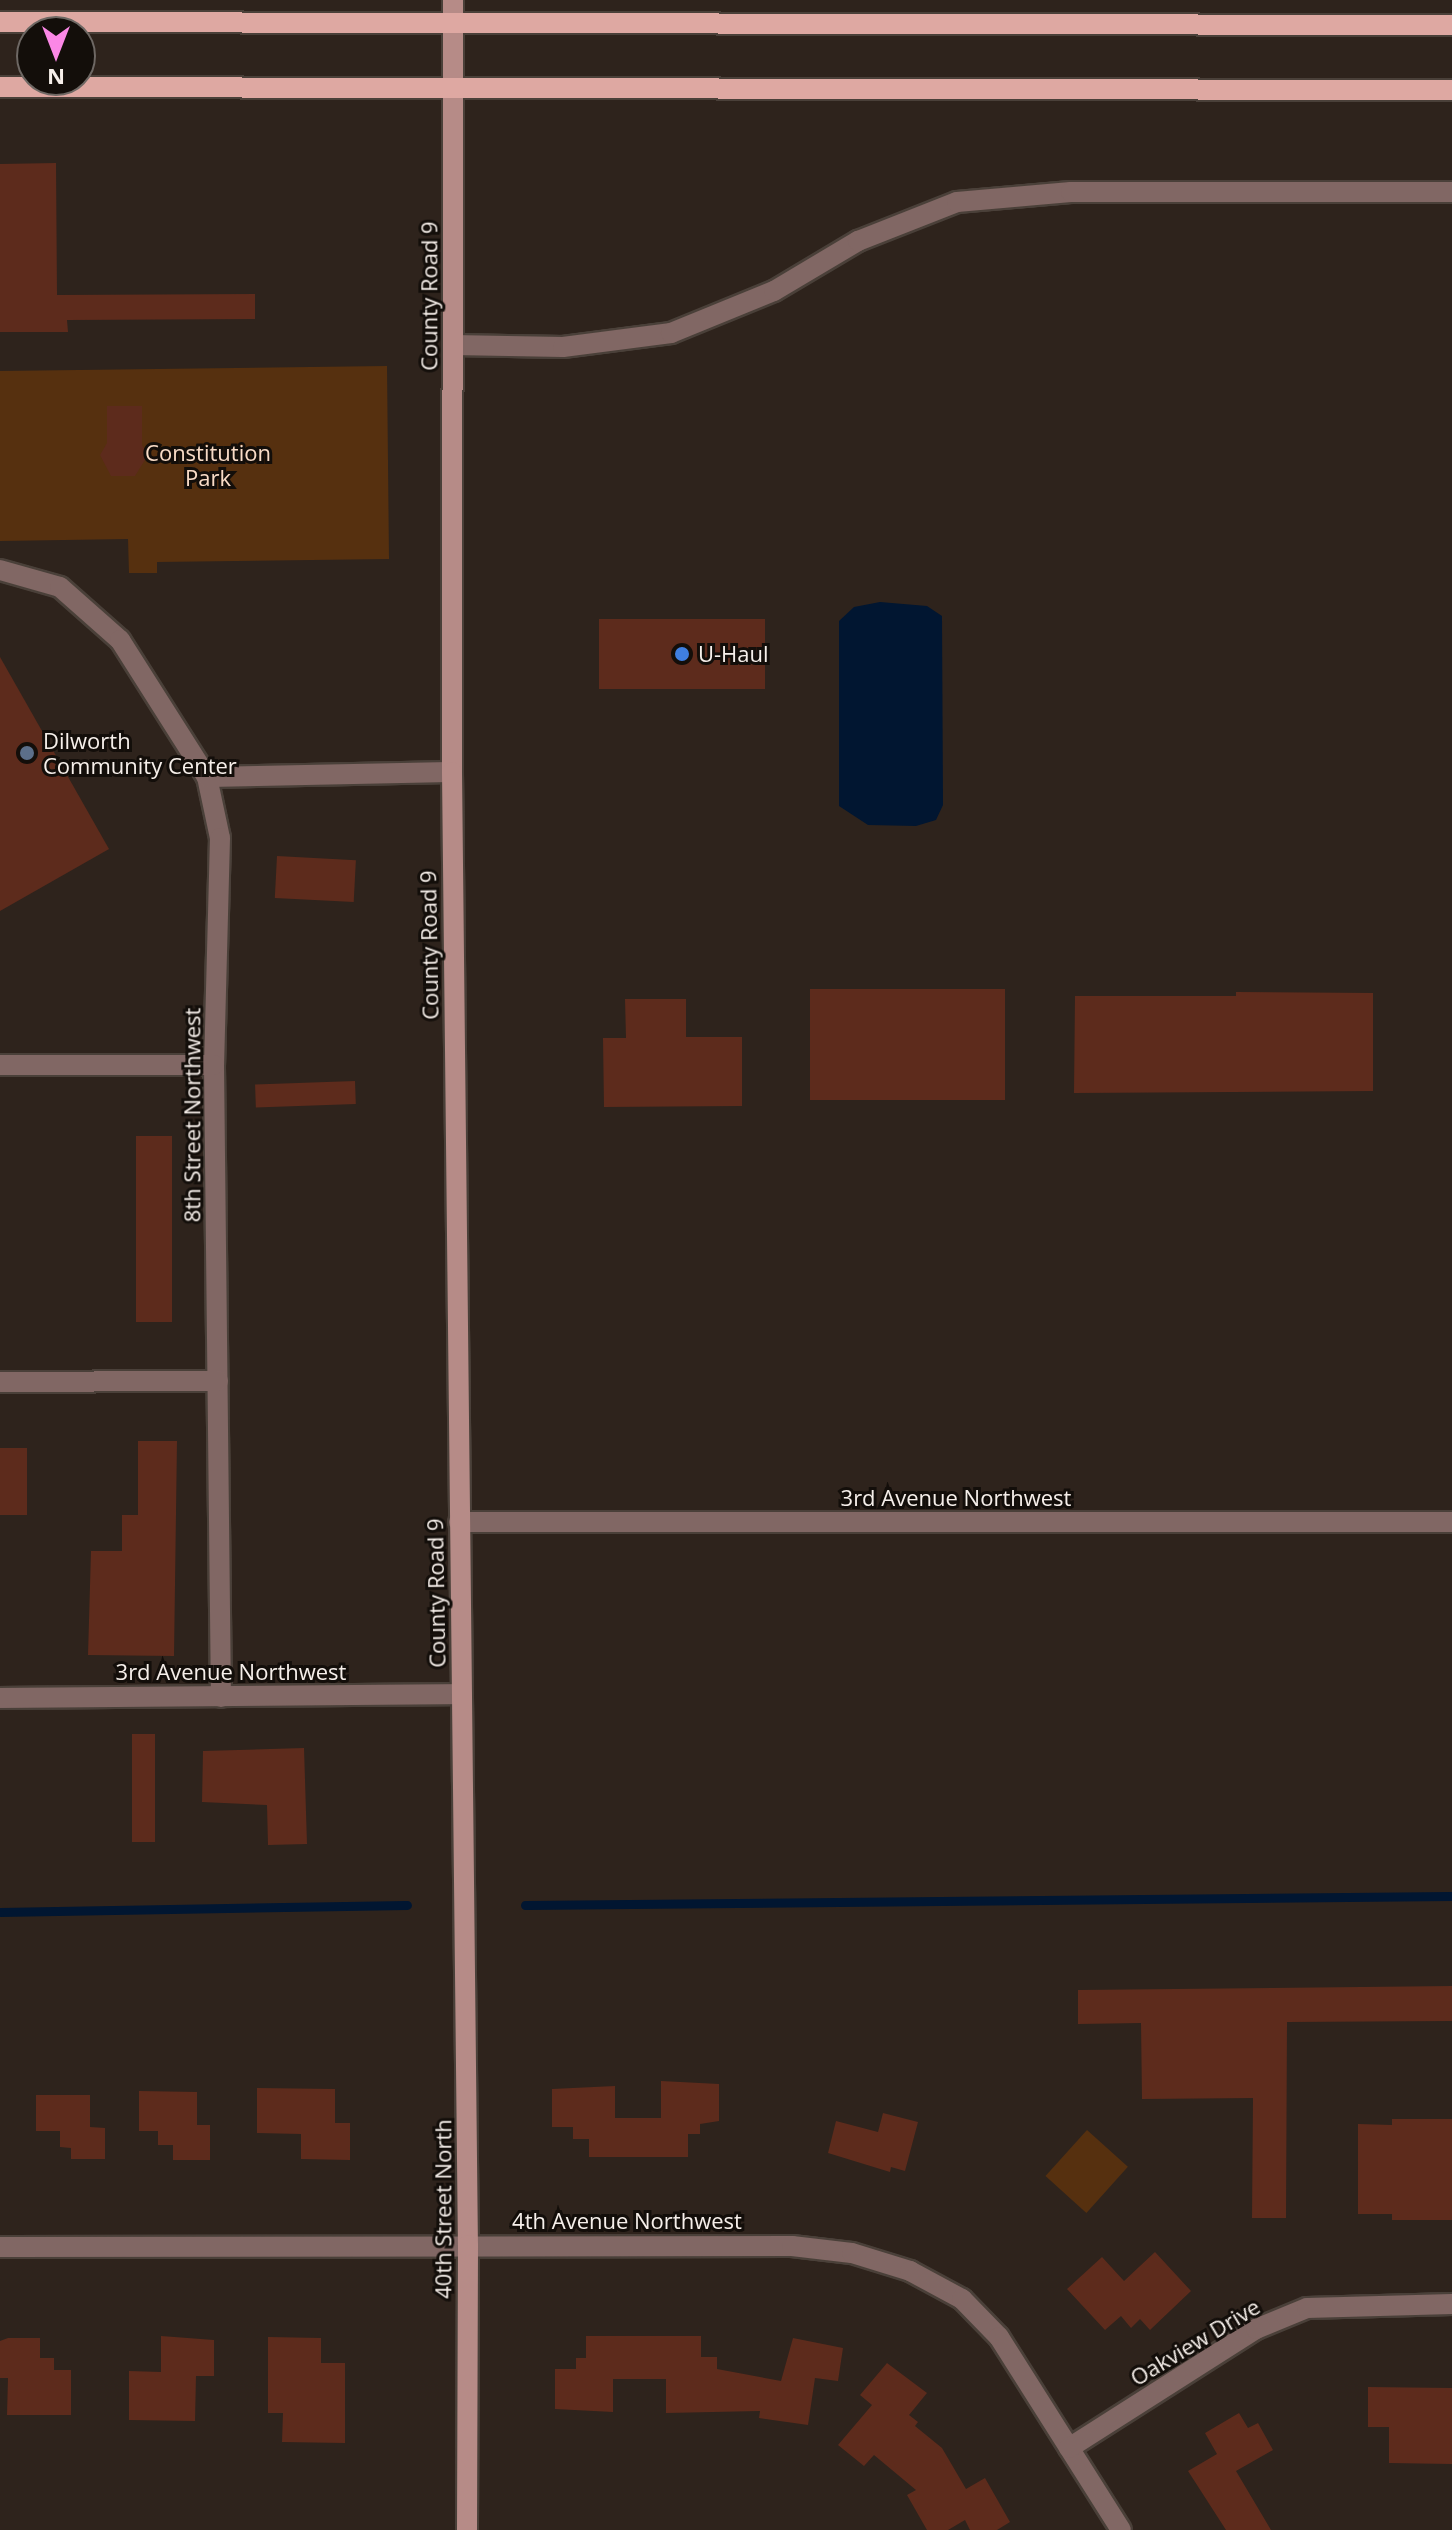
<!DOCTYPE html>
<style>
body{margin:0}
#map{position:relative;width:1452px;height:2530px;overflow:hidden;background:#2e231c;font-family:"Open Sans",sans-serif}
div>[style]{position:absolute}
.green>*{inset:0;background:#56300f;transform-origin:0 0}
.water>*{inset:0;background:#011631}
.stream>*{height:9px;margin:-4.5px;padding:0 4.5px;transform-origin:4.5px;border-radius:4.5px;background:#011631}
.building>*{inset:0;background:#5d2b1c;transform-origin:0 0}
.roads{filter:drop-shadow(2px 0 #4a4039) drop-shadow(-2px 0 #4a4039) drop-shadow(0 2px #4a4039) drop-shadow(0 -2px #4a4039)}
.street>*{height:20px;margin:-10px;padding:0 10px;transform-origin:10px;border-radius:10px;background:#816764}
.secondary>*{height:20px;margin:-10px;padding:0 10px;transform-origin:10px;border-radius:10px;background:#b68b87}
.primary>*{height:20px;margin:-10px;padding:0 10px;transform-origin:10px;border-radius:10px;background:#dea8a2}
.dots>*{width:22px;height:22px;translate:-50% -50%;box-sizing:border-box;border:4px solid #130e0a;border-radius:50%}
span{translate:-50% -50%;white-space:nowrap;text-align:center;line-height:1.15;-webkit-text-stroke:6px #130e0a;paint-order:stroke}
.street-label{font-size:22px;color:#f6efea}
.park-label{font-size:22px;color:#f9dcc7}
.poi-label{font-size:22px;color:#f6efea}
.left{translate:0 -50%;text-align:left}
.north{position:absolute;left:16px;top:16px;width:80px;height:80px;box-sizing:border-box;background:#130e0a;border:2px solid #6e6864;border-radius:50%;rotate:180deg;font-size:22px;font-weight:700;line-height:32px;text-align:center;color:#f6efea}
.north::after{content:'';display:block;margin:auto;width:28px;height:36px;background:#fb87e6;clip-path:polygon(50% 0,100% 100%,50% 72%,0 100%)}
</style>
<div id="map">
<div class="green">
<i style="clip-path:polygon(387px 366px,389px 559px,157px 562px,157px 573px,129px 573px,128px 539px,0 541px,0 371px)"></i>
<i style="left:1087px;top:2130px;width:55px;height:62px;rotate:42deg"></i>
</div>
<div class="water">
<i style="clip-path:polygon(880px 602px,927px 606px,942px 616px,943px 805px,936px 820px,916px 826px,868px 825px,839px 806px,839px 621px,854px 607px)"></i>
</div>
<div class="stream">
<i style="left:525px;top:1905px;width:927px;rotate:-0.56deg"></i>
<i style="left:0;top:1912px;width:407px;rotate:-1deg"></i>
</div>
<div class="building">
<i style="clip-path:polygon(56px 163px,57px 295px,255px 294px,255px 319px,67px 320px,68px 332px,0 332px,0 164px)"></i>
<i style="clip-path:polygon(107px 406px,142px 406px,142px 445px,148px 455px,135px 476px,111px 476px,100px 455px,107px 443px)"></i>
<i style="left:765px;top:619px;width:70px;height:166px;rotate:90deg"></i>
<i style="clip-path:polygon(0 657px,109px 849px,0 911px)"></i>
<i style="left:277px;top:856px;width:79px;height:42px;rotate:3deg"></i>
<i style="left:810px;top:989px;width:195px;height:111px"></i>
<i style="clip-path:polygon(1236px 992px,1373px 993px,1373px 1091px,1074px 1093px,1075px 996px,1236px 996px)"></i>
<i style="clip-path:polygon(625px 999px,686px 999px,686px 1037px,742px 1037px,742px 1106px,604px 1107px,603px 1038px,626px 1038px)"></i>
<i style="left:355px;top:1081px;width:23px;height:100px;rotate:88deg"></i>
<i style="left:136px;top:1136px;width:36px;height:186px"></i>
<i style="clip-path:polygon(138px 1441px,177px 1441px,174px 1656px,88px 1655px,91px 1551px,122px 1551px,122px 1515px,138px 1515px)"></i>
<i style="left:0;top:1448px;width:27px;height:67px"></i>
<i style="left:132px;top:1734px;width:23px;height:108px"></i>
<i style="clip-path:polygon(304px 1748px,307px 1844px,268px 1845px,267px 1805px,202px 1802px,203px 1751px)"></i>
<i style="clip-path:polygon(1452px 1986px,1452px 2021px,1287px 2022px,1286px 2218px,1252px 2218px,1253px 2098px,1142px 2099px,1141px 2023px,1078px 2024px,1078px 1990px)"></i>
<i style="clip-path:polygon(661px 2081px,719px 2084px,719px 2121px,700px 2124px,700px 2134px,688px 2134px,688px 2157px,589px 2157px,589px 2139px,573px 2139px,573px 2127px,552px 2127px,552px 2089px,615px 2086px,615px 2118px,661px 2118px)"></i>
<i style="clip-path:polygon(257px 2088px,335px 2089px,335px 2123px,350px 2123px,350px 2160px,301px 2159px,301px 2134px,257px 2133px)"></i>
<i style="clip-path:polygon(139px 2091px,197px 2092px,197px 2125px,210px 2125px,210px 2160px,173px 2160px,173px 2145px,158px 2145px,158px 2131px,139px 2131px)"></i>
<i style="clip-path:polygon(36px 2095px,90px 2095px,90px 2127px,105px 2128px,105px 2159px,71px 2159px,71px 2148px,60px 2147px,60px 2131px,36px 2131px)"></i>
<i style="clip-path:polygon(883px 2113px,918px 2122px,905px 2171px,891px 2167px,890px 2172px,828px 2153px,836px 2121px,878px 2132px)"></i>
<i style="clip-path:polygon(1392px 2119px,1452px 2119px,1452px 2220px,1392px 2220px,1392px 2214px,1358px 2214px,1358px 2124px,1392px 2125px)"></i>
<i style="clip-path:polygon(1155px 2252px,1191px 2291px,1150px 2330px,1140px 2319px,1131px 2328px,1121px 2316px,1105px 2330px,1067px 2289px,1102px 2257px,1124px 2281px)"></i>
<i style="clip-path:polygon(161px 2336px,214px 2340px,214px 2376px,196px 2376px,195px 2421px,129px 2420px,129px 2371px,161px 2372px)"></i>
<i style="clip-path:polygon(586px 2336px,701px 2336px,701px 2357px,717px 2357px,717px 2369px,781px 2381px,793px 2338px,843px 2348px,838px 2381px,815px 2378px,808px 2425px,759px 2418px,760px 2411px,666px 2413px,666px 2379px,613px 2379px,613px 2412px,555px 2409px,555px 2369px,576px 2369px,576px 2358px,586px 2358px)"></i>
<i style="clip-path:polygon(268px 2337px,321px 2338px,321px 2363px,345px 2363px,345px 2443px,282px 2442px,283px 2413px,268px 2413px)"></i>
<i style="clip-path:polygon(8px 2338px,40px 2338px,40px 2358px,54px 2358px,54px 2370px,71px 2370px,71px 2415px,7px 2415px,8px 2378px,0 2378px,0 2341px)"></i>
<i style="clip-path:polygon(887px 2363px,927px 2393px,909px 2415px,918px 2422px,915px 2426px,942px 2448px,966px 2489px,985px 2478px,1010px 2522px,997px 2530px,970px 2530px,965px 2520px,948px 2530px,927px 2530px,907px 2495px,916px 2490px,874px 2455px,864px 2466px,838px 2445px,872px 2405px,860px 2395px)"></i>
<i style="clip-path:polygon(1368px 2387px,1452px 2388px,1452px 2464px,1389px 2463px,1389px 2427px,1368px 2427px)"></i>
<i style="clip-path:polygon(1239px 2413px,1248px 2428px,1258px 2423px,1273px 2450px,1236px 2471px,1271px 2530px,1226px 2530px,1188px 2471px,1217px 2454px,1205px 2433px)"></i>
</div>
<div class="roads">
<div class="street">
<i style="left:453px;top:345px;width:110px;rotate:1deg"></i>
<i style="left:563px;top:347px;width:109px;rotate:-7.4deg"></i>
<i style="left:671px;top:333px;width:111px;rotate:-22.2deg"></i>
<i style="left:774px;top:291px;width:98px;rotate:-30.8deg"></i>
<i style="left:858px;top:241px;width:106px;rotate:-21.5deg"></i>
<i style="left:957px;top:202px;width:114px;rotate:-5deg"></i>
<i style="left:1071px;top:192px;width:381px"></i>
<i style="left:0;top:570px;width:62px;rotate:15.8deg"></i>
<i style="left:60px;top:587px;width:80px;rotate:41.5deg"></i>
<i style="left:120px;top:640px;width:162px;rotate:57.6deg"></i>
<i style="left:207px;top:777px;width:62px;rotate:78deg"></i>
<i style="left:220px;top:838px;width:227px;rotate:91.5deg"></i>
<i style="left:214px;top:1065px;width:632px;rotate:89.37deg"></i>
<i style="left:207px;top:777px;width:245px;rotate:-1.2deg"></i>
<i style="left:0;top:1065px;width:214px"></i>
<i style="left:0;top:1382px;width:218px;rotate:-0.3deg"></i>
<i style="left:459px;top:1522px;width:993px"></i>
<i style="left:0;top:1698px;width:462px;rotate:-0.5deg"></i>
<i style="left:0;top:2247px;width:792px;rotate:-0.07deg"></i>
<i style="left:792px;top:2246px;width:60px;rotate:6.7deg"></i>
<i style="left:852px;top:2253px;width:61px;rotate:17.2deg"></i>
<i style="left:910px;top:2271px;width:59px;rotate:28.3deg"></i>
<i style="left:962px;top:2299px;width:53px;rotate:45.8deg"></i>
<i style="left:999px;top:2337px;width:228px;rotate:57.7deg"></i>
<i style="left:1069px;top:2448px;width:222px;rotate:-32.5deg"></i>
<i style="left:1256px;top:2329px;width:55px;rotate:-22.4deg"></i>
<i style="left:1307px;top:2308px;width:145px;rotate:-1.6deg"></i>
</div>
<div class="secondary">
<i style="left:453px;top:0;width:772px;rotate:90.07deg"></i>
<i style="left:452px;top:772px;width:1473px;rotate:89.38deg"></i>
<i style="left:468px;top:2245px;width:285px;rotate:90.2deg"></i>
</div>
<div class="primary">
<i style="left:0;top:22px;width:1452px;rotate:0.12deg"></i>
<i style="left:0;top:87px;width:1452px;rotate:0.12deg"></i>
</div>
</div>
<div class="dots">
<i style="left:682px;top:654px;background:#3f7fe0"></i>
<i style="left:27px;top:753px;background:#5c6f8a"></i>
</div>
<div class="street-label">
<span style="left:429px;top:296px;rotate:-90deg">County Road 9</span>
<span style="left:429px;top:945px;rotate:-91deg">County Road 9</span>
<span style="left:192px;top:1115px;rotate:-90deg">8th Street Northwest</span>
<span style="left:956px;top:1498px">3rd Avenue Northwest</span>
<span style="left:436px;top:1593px;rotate:-91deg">County Road 9</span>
<span style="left:231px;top:1672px">3rd Avenue Northwest</span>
<span style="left:443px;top:2209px;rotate:-90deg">40th Street North</span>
<span style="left:627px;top:2221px">4th Avenue Northwest</span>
<span style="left:1195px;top:2342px;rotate:-31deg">Oakview Drive</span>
</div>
<div class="park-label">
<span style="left:208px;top:465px">Constitution<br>Park</span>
</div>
<div class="poi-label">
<span class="left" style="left:698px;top:654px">U-Haul</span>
<span class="left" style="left:43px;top:753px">Dilworth<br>Community Center</span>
</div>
<div class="north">N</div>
</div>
